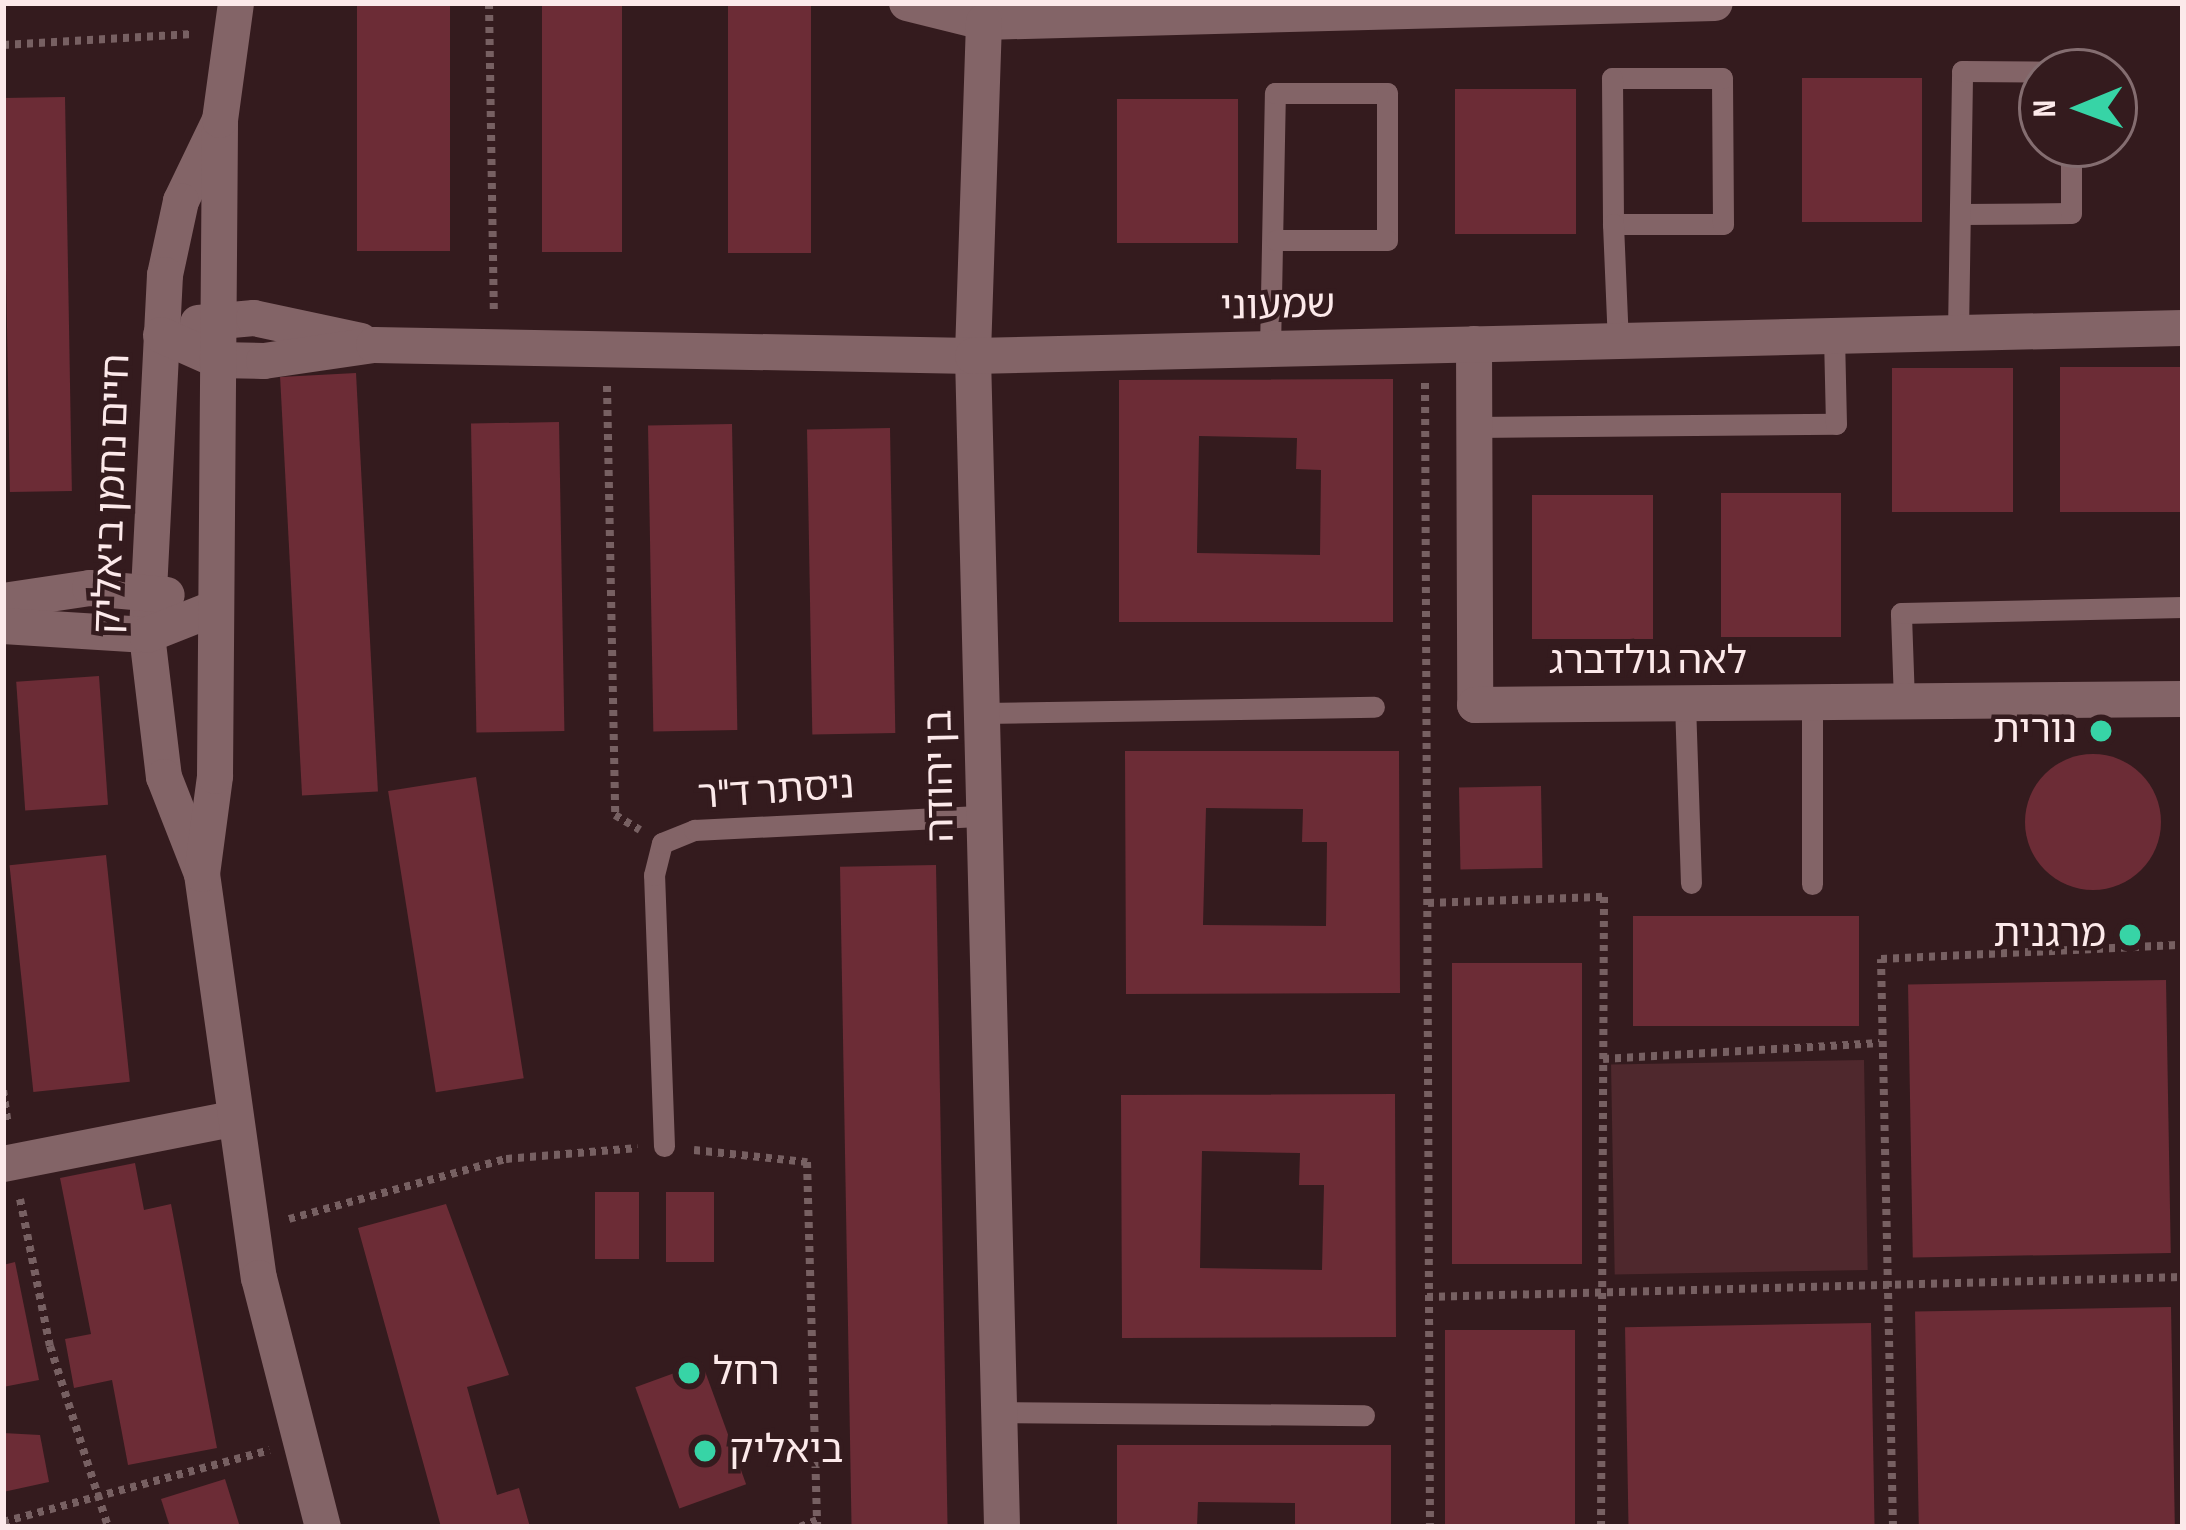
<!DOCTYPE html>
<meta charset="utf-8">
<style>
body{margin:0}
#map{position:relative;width:2186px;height:1530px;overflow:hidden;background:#341b1e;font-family:"Sofia Sans Condensed","Noto Sans Hebrew",sans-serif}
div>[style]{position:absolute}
.green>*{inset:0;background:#4f282d;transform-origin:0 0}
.building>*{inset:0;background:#6c2c36;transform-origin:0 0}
.round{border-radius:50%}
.path>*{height:8px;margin-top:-4px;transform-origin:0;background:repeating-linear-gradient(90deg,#776062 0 6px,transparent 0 12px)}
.lane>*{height:21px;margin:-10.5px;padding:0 10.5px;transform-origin:10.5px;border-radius:10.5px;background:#836467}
.street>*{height:36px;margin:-18px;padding:0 18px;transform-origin:18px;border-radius:18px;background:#836467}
.secondary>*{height:36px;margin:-18px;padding:0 18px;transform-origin:18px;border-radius:18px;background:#836467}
.dots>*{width:33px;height:33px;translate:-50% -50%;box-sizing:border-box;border:6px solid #341b1e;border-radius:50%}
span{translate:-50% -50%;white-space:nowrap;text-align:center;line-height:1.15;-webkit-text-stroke:9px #341b1e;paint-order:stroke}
.street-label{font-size:39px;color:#fce9ea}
.poi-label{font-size:39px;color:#fce9ea}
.right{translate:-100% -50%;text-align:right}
.left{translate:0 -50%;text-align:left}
.frame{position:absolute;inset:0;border:6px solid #fce9ea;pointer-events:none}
.north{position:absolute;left:2018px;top:48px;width:120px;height:120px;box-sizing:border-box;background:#341b1e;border:3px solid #846d70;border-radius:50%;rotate:269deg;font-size:33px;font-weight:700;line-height:48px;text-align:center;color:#fce9ea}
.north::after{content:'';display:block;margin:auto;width:42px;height:54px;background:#37d4a6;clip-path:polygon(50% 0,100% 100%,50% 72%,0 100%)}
</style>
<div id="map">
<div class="green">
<i style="left:1864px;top:1060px;width:210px;height:253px;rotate:89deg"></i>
</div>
<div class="building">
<i style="left:357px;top:3px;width:93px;height:248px"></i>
<i style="left:542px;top:3px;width:80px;height:249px"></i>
<i style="left:728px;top:3px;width:83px;height:250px"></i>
<i style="left:1802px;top:78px;width:120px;height:144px"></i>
<i style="left:1576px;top:89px;width:145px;height:121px;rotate:90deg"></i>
<i style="left:65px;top:97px;width:394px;height:62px;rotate:89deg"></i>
<i style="left:1238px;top:99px;width:144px;height:121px;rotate:90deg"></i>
<i style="left:2181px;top:367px;width:145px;height:121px;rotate:90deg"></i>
<i style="left:2013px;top:368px;width:144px;height:121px;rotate:90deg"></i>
<i style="left:356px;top:373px;width:419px;height:76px;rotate:87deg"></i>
<i style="clip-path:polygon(evenodd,1393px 379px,1393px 622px,1119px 622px,1119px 380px,1393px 379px,1199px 436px,1297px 438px,1296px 469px,1321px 470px,1320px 555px,1197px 553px,1199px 436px)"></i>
<i style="left:559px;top:422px;width:309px;height:88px;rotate:89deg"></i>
<i style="left:732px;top:424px;width:306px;height:84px;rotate:89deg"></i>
<i style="left:890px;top:428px;width:305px;height:83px;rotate:89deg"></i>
<i style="left:1721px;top:493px;width:120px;height:144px"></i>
<i style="left:1653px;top:495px;width:144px;height:121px;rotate:90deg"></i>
<i style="left:99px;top:676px;width:129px;height:83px;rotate:86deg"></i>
<i style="clip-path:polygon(evenodd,1125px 751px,1399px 751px,1400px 993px,1126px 994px,1125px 751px,1206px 808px,1303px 809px,1302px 842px,1327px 842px,1326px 926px,1203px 925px,1206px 808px)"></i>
<i class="round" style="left:2025px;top:754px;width:136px;height:136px"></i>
<i style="left:476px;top:777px;width:305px;height:89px;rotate:81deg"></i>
<i style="left:1541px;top:786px;width:82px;height:82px;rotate:89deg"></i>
<i style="left:106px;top:855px;width:228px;height:97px;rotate:84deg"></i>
<i style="left:936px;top:865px;width:662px;height:96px;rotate:89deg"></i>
<i style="left:1859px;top:916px;width:110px;height:226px;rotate:90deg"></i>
<i style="left:1452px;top:963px;width:130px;height:301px"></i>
<i style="left:2166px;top:980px;width:273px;height:258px;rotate:89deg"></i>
<i style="clip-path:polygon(evenodd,1395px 1094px,1396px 1337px,1122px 1338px,1121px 1095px,1395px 1094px,1202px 1151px,1300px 1153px,1299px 1185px,1324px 1185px,1322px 1270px,1200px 1268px,1202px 1151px)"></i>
<i style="clip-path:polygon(135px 1163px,144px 1210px,171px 1204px,217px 1448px,128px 1465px,112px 1380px,74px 1388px,65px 1339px,91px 1334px,60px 1178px)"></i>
<i style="left:595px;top:1192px;width:44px;height:67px"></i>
<i style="left:666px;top:1192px;width:48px;height:70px"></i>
<i style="clip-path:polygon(446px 1204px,509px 1375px,467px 1387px,497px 1495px,519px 1488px,530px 1527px,441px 1527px,358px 1228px)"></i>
<i style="clip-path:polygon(15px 1262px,39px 1380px,3px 1387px,3px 1265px)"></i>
<i style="left:2171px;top:1307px;width:220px;height:256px;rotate:89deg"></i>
<i style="left:1871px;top:1323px;width:204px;height:246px;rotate:89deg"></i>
<i style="left:1445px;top:1330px;width:130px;height:197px"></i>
<i style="left:702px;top:1363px;width:129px;height:71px;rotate:70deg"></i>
<i style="clip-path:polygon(3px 1433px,40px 1435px,49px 1482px,3px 1492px)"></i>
<i style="clip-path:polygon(1117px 1445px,1391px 1445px,1391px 1527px,1295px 1527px,1295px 1503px,1198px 1502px,1197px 1527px,1117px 1527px)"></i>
<i style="clip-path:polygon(225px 1479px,240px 1527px,170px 1527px,161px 1499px)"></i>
</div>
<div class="path">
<i style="left:489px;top:3px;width:310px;rotate:89.1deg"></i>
<i style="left:3px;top:45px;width:190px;rotate:-3.3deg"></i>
<i style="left:1425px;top:383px;width:1144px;rotate:89.75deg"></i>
<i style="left:607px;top:386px;width:429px;rotate:88.9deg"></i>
<i style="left:615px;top:815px;width:29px;rotate:31deg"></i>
<i style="left:1428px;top:903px;width:176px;rotate:-2deg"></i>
<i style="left:1604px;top:897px;width:630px;rotate:90.27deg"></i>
<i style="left:1603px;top:1059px;width:277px;rotate:-3.3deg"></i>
<i style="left:3px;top:1090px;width:35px;rotate:82deg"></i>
<i style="left:694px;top:1150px;width:114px;rotate:6.1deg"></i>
<i style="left:807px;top:1162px;width:365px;rotate:88.4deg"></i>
<i style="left:20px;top:1199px;width:150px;rotate:78.5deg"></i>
<i style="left:50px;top:1346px;width:190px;rotate:72.2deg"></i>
<i style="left:289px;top:1219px;width:225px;rotate:-15.5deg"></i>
<i style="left:506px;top:1159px;width:132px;rotate:-4.8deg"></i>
<i style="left:1427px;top:1297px;width:756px;rotate:-1.52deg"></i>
<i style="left:3px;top:1522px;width:276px;rotate:-15.1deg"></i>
<i style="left:800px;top:1527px;width:18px;rotate:-22deg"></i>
<i style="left:1893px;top:1527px;width:568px;rotate:-91.21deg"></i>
<i style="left:1881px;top:959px;width:302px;rotate:-2.7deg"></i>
</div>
<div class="lane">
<i style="left:1963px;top:214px;width:108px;rotate:-0.5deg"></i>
<i style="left:2071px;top:213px;width:69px;rotate:-90deg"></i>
<i style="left:1613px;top:224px;width:110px"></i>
<i style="left:1723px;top:224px;width:146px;rotate:-90.4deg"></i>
<i style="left:1722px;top:78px;width:110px;rotate:180deg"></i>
<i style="left:1612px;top:78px;width:146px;rotate:89.6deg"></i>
<i style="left:1613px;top:224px;width:117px;rotate:87.6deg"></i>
<i style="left:1958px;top:332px;width:261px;rotate:-89.1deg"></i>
<i style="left:1962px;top:71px;width:108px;rotate:0.5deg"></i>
<i style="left:1270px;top:349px;width:256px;rotate:-88.9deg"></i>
<i style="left:1275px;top:93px;width:112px"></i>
<i style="left:1387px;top:93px;width:147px;rotate:90deg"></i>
<i style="left:1387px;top:240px;width:111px;rotate:180deg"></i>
<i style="left:1474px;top:427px;width:362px;rotate:-0.5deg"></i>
<i style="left:1836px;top:424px;width:88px;rotate:-91.3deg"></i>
<i style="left:1904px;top:701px;width:88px;rotate:-92deg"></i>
<i style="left:1901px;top:613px;width:282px;rotate:-1.2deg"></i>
<i style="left:1685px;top:703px;width:180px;rotate:88.1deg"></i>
<i style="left:982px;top:713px;width:392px;rotate:-0.9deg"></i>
<i style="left:1812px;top:884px;width:182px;rotate:-90deg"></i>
<i style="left:664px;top:1146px;width:271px;rotate:-92.1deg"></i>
<i style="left:654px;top:875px;width:33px;rotate:-76deg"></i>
<i style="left:662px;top:843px;width:35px;rotate:-22deg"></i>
<i style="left:694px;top:830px;width:290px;rotate:-2.8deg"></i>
<i style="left:999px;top:1412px;width:365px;rotate:0.5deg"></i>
</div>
<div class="street">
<i style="left:907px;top:3px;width:79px;rotate:13.9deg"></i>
<i style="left:984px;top:22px;width:731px;rotate:-1.49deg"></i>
<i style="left:984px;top:22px;width:334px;rotate:91.9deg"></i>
<i style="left:973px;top:356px;width:1171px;rotate:88.58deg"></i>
<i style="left:1474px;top:344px;width:361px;rotate:89.8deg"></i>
<i style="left:1475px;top:705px;width:708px;rotate:-0.49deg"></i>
<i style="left:3px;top:1164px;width:234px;rotate:-11.1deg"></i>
</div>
<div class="secondary">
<i style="left:220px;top:120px;width:90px;rotate:115.7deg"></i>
<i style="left:181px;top:201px;width:76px;rotate:102.2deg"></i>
<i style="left:165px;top:275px;width:360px;rotate:92.9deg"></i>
<i style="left:147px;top:635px;width:143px;rotate:83.2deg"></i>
<i style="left:164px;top:777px;width:104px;rotate:68.6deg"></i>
<i style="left:202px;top:874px;width:408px;rotate:82deg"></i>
<i style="left:259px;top:1278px;width:257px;rotate:75.6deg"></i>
<i style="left:198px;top:323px;width:56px;rotate:-5.1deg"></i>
<i style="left:254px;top:318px;width:109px;rotate:12.1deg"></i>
<i style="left:161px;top:335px;width:61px;rotate:24.1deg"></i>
<i style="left:217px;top:360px;width:47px;rotate:1.2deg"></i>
<i style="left:264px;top:361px;width:111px;rotate:-8.3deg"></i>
<i style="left:374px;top:345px;width:599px;rotate:1.05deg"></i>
<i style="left:973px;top:356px;width:1210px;rotate:-1.33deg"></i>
<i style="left:3px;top:601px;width:88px;rotate:-8.5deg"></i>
<i style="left:90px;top:588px;width:77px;rotate:5.2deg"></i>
<i style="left:3px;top:626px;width:144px;rotate:3.6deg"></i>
<i style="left:147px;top:635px;width:68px;rotate:-21.6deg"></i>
<i style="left:202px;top:874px;width:99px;rotate:-82.4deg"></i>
<i style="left:215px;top:776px;width:656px;rotate:-89.56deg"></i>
<i style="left:220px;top:120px;width:118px;rotate:-82.2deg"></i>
</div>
<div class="dots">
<i style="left:2101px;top:731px;background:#37d4a6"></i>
<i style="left:2130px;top:935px;background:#37d4a6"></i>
<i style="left:689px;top:1373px;background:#37d4a6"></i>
<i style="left:705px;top:1451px;background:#37d4a6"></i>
</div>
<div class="street-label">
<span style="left:1278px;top:307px;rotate:-1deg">שמעוני</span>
<span style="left:113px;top:494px;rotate:-88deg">חיים נחמן ביאליק</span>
<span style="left:1648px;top:662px">לאה גולדברג</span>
<span style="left:941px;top:776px;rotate:-91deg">בן יהודה</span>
<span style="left:776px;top:792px;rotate:-4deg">ניסתר ד"ר</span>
</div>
<div class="poi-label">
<span class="right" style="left:2077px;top:731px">נורית</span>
<span class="right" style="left:2106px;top:935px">מרגנית</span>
<span class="left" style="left:713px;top:1373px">רחל</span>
<span class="left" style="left:729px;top:1451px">ביאליק</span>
</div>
<div class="frame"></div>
<div class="north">N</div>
</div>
